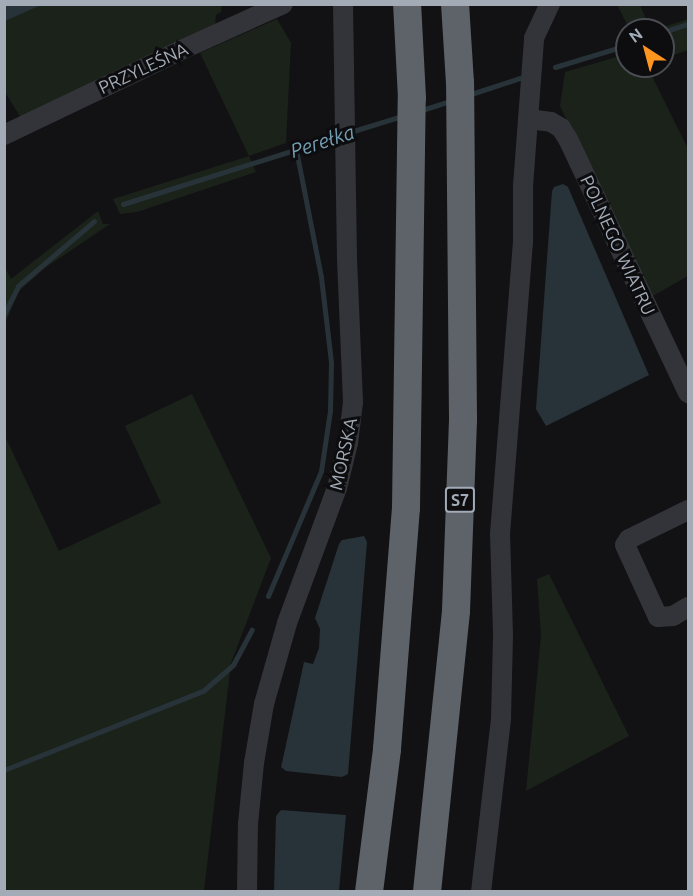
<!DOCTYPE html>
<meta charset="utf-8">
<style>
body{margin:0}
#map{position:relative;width:693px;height:896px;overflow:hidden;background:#121214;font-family:Ubuntu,sans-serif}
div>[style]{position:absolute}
.green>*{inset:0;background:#1a221a}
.water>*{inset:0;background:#273338}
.stream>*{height:5px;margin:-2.5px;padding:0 2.5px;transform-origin:2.5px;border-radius:2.5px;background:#273338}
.minor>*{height:20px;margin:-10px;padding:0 10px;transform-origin:10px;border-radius:10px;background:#333439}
.highway>*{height:28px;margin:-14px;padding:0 14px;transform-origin:14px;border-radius:14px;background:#5e636a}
span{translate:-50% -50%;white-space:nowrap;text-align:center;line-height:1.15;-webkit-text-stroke:6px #0d0d0f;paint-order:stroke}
.shield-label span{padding:2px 4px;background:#0d0d0f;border:2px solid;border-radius:4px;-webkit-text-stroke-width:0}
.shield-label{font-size:16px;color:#a2abb6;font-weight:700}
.street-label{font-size:18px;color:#a2abb6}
.water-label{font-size:20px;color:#759fb4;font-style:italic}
.frame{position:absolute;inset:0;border:6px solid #a2abb6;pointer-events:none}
.north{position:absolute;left:615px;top:18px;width:60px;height:60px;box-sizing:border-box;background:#0d0d0f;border:2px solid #494c52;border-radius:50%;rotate:324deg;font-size:16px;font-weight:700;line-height:24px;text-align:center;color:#a2abb6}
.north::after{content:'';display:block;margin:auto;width:21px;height:27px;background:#ff951f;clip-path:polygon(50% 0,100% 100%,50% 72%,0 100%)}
</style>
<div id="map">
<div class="green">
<i style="clip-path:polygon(222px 4px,221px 12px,216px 15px,215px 25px,21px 118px,5px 92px,4px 5px)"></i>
<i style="clip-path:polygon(617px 5px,640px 5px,651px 30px,630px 30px)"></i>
<i style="clip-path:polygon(277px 19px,291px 43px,286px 143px,249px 156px,256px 172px,137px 212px,120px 214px,113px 199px,249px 156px,200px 53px)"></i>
<i style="clip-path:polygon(688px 19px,688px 50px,663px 59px,663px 30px,654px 30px)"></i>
<i style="clip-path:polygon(627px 54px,627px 66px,647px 66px,688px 149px,688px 276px,651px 297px,560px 106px,565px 72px)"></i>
<i style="clip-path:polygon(98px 211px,103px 224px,110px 224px,45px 268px,19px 291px,5px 324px,5px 268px,11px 279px)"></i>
<i style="clip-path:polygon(192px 394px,271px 558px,231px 663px,204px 891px,5px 891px,5px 436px,59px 551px,161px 503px,125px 426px)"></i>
<i style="clip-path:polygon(549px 574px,629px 736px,526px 791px,541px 636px,537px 579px)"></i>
</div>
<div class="water">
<i style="clip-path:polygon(5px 4px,41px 4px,41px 5px,5px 21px)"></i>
<i style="clip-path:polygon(563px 184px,568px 187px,649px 375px,546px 426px,536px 409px,552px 191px,554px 187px)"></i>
<i style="clip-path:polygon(364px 536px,367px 542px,348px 774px,342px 777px,286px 771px,281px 767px,282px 763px,304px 662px,313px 664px,319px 648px,320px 629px,315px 618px,339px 544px,342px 540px)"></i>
<i style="clip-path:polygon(281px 810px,346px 815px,339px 891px,274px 891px,276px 816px)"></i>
</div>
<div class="stream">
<i style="left:663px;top:32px;width:26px;rotate:-18deg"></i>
<i style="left:555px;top:67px;width:75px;rotate:-17deg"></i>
<i style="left:468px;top:95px;width:55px;rotate:-18.1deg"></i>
<i style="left:422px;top:110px;width:29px;rotate:-18deg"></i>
<i style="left:350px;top:132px;width:54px;rotate:-17.1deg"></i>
<i style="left:123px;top:204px;width:230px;rotate:-17.5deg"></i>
<i style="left:4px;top:314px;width:31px;rotate:-63deg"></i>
<i style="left:18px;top:286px;width:100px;rotate:-40.5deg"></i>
<i style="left:268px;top:596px;width:136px;rotate:-67deg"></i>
<i style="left:321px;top:471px;width:61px;rotate:-81.5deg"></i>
<i style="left:330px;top:411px;width:49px;rotate:-88.8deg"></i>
<i style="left:331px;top:362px;width:86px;rotate:-96.7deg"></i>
<i style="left:321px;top:277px;width:130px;rotate:-101.1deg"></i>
<i style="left:4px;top:770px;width:214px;rotate:-21.7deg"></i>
<i style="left:203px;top:691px;width:40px;rotate:-41deg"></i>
<i style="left:233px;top:665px;width:40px;rotate:-62deg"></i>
</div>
<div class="minor">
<i style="left:528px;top:119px;width:23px;rotate:7deg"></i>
<i style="left:551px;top:122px;width:12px;rotate:31deg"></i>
<i style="left:561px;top:128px;width:13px;rotate:58deg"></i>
<i style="left:568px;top:139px;width:281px;rotate:64.7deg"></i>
<i style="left:4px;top:135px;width:194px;rotate:-25.6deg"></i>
<i style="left:179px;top:51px;width:114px;rotate:-24.3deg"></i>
<i style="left:688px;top:510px;width:66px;rotate:153.8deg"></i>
<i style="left:629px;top:539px;width:7px;rotate:124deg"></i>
<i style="left:625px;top:545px;width:79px;rotate:65.4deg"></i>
<i style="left:658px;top:617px;width:15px;rotate:-4deg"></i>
<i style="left:673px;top:616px;width:17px;rotate:-31deg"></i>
<i style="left:247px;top:892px;width:68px;rotate:-89.2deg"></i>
<i style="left:248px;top:824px;width:61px;rotate:-84.4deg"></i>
<i style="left:254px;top:763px;width:60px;rotate:-80.4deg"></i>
<i style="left:264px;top:704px;width:84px;rotate:-74.1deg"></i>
<i style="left:287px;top:623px;width:144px;rotate:-69.7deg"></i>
<i style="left:337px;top:488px;width:46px;rotate:-76.3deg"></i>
<i style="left:348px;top:443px;width:41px;rotate:-83deg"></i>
<i style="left:353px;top:402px;width:144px;rotate:-92.4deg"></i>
<i style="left:347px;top:258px;width:254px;rotate:-90.9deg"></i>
<i style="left:481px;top:892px;width:175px;rotate:-83.4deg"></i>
<i style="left:501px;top:718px;width:84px;rotate:-88.6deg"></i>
<i style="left:503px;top:634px;width:100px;rotate:-91.7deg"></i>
<i style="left:500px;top:534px;width:293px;rotate:-85.5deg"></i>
<i style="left:523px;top:242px;width:56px;rotate:-90deg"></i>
<i style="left:523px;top:186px;width:148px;rotate:-85.7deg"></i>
<i style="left:534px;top:38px;width:38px;rotate:-65deg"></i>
</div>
<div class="highway">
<i style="left:369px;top:892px;width:144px;rotate:-82.8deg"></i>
<i style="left:387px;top:749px;width:242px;rotate:-85.5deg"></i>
<i style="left:406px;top:508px;width:410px;rotate:-89.2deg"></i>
<i style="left:412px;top:98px;width:94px;rotate:-93deg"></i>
<i style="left:427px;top:892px;width:282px;rotate:-84.1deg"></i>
<i style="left:456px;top:611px;width:192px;rotate:-87.9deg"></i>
<i style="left:463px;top:419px;width:336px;rotate:-90.5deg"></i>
<i style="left:460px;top:83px;width:79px;rotate:-93.6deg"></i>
</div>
<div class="shield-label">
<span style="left:460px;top:500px">S7</span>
</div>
<div class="street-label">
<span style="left:143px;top:68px;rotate:-25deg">PRZYLEŚNA</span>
<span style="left:618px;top:245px;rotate:65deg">POLNEGO WIATRU</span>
<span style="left:343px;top:454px;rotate:-78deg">MORSKA</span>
</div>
<div class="water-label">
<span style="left:322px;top:141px;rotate:-18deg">Perełka</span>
</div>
<div class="frame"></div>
<div class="north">N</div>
</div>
